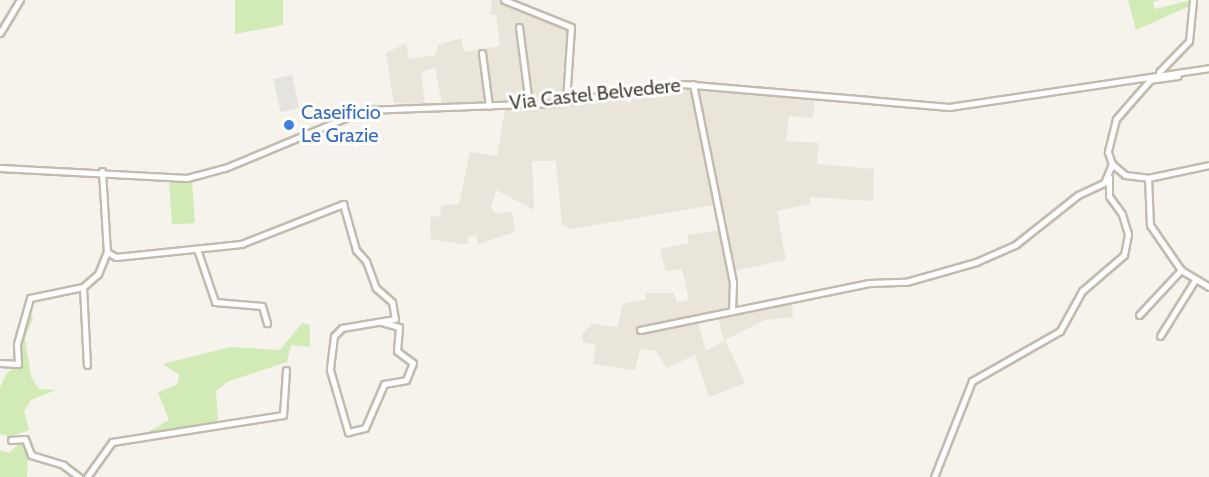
<!DOCTYPE html>
<style>
body{margin:0}
#map{position:relative;width:1209px;height:477px;overflow:hidden;background:#f6f3ec;font-family:Cabin,sans-serif}
div>[style]{position:absolute}
.residential>*{inset:0;background:#eae5da}
.green>*{inset:0;background:#d2eab5;transform-origin:0 0}
.parking>*{inset:0;background:#e5e3e0;transform-origin:0 0}
.roads{filter:drop-shadow(2px 0 #c2bbae) drop-shadow(-2px 0 #c2bbae) drop-shadow(0 2px #c2bbae) drop-shadow(0 -2px #c2bbae)}
.minor>*{height:5px;margin:-2.5px;padding:0 2.5px;transform-origin:2.5px;border-radius:2.5px;background:#fff}
.dots>*{width:16px;height:16px;translate:-50% -50%;box-sizing:border-box;border:3px solid #fff;border-radius:50%}
span{translate:-50% -50%;white-space:nowrap;text-align:center;line-height:1.15;-webkit-text-stroke:6px #fff;paint-order:stroke}
.street-label{font-size:20px;color:#4b4439}
.shop-label{font-size:20px;color:#366cbe}
.left{translate:0 -50%;text-align:left}
</style>
<div id="map">
<div class="residential">
<i style="clip-path:polygon(492px 0,507px 0,572px 25px,570px 97px,442px 104px,435px 68px,421px 72px,425px 104px,394px 103px,386px 53px,406px 43px,409px 59px,435px 55px,438px 45px,461px 38px,464px 52px,500px 46px,496px 15px,490px 14px)"></i>
<i style="clip-path:polygon(evenodd,669px 88px,815px 99px,813px 118px,789px 116px,786px 141px,819px 143px,817px 164px,874px 169px,873px 201px,810px 197px,810px 204px,777px 211px,786px 260px,733px 271px,738px 307px,791px 296px,793px 317px,765px 320px,725px 340px,745px 383px,709px 397px,695px 355px,667px 368px,656px 351px,640px 348px,635px 370px,593px 364px,596px 345px,583px 342px,582px 334px,592px 324px,617px 327px,623px 304px,646px 299px,645px 293px,674px 293px,677px 303px,689px 300px,682px 269px,666px 271px,660px 249px,689px 243px,687px 235px,719px 230px,714px 205px,571px 229px,562px 225px,556px 161px,532px 161px,534px 210px,496px 190px,491px 208px,496px 214px,512px 211px,515px 232px,478px 244px,476px 235px,467px 237px,468px 244px,463px 244px,431px 239px,430px 217px,440px 216px,441px 206px,459px 204px,470px 152px,497px 156px,505px 109px,669px 88px,718px 316px,724px 341px,706px 351px,698px 322px,718px 316px)"></i>
</div>
<div class="green">
<i style="clip-path:polygon(235px 0,283px 0,283px 25px,235px 34px)"></i>
<i style="clip-path:polygon(1128px 0,1160px 0,1153px 2px,1155px 9px,1192px 0,1192px 5px,1136px 30px)"></i>
<i style="left:192px;top:181px;width:42px;height:23px;rotate:86deg"></i>
<i style="clip-path:polygon(29px 310px,33px 318px,25px 338px,31px 377px,39px 389px,56px 390px,31px 400px,24px 411px,29px 430px,9px 437px,0 434px,0 388px,7px 372px,21px 365px,21px 342px)"></i>
<i style="clip-path:polygon(302px 323px,310px 325px,310px 347px,291px 345px,287px 362px,227px 382px,216px 391px,218px 423px,141px 436px,169px 420px,158px 392px,177px 385px,179px 375px,163px 364px,230px 347px,280px 350px)"></i>
<i style="clip-path:polygon(23px 440px,28px 455px,27px 477px,0 477px,0 450px,9px 453px)"></i>
</div>
<div class="parking">
<i style="left:292px;top:75px;width:34px;height:19px;rotate:78deg"></i>
</div>
<div class="roads">
<div class="minor">
<i style="left:504px;top:0;width:72px;rotate:21.9deg"></i>
<i style="left:571px;top:27px;width:74px;rotate:93.9deg"></i>
<i style="left:519px;top:27px;width:78px;rotate:82.6deg"></i>
<i style="left:0;top:33px;width:39px;rotate:-59deg"></i>
<i style="left:482px;top:53px;width:53px;rotate:82.5deg"></i>
<i style="left:1159px;top:72px;width:43px;rotate:-45.9deg"></i>
<i style="left:1189px;top:41px;width:41px;rotate:-84.4deg"></i>
<i style="left:1149px;top:80px;width:29px;rotate:-8deg"></i>
<i style="left:1150px;top:80px;width:52px;rotate:131.1deg"></i>
<i style="left:1116px;top:119px;width:34px;rotate:104deg"></i>
<i style="left:1108px;top:152px;width:13px;rotate:72deg"></i>
<i style="left:1112px;top:164px;width:17px;rotate:40deg"></i>
<i style="left:1125px;top:175px;width:23px;rotate:7deg"></i>
<i style="left:1148px;top:178px;width:62px;rotate:-12deg"></i>
<i style="left:693px;top:84px;width:202px;rotate:78.6deg"></i>
<i style="left:733px;top:282px;width:28px;rotate:92deg"></i>
<i style="left:0;top:168px;width:187px;rotate:3.1deg"></i>
<i style="left:187px;top:178px;width:39px;rotate:-15deg"></i>
<i style="left:225px;top:168px;width:151px;rotate:-22.6deg"></i>
<i style="left:364px;top:110px;width:189px;rotate:-2.1deg"></i>
<i style="left:553px;top:103px;width:130px;rotate:-8.4deg"></i>
<i style="left:682px;top:84px;width:268px;rotate:4.9deg"></i>
<i style="left:949px;top:107px;width:263px;rotate:-8.5deg"></i>
<i style="left:102px;top:171px;width:81px;rotate:86.5deg"></i>
<i style="left:107px;top:252px;width:10px;rotate:29deg"></i>
<i style="left:116px;top:257px;width:126px;rotate:-5.9deg"></i>
<i style="left:241px;top:244px;width:110px;rotate:-21.4deg"></i>
<i style="left:343px;top:204px;width:48px;rotate:74.2deg"></i>
<i style="left:356px;top:250px;width:15px;rotate:48deg"></i>
<i style="left:366px;top:261px;width:29px;rotate:70deg"></i>
<i style="left:376px;top:288px;width:21px;rotate:41deg"></i>
<i style="left:392px;top:302px;width:17px;rotate:80deg"></i>
<i style="left:395px;top:319px;width:54px;rotate:170.4deg"></i>
<i style="left:342px;top:328px;width:11px;rotate:135deg"></i>
<i style="left:334px;top:336px;width:34px;rotate:97deg"></i>
<i style="left:330px;top:370px;width:65px;rotate:73.8deg"></i>
<i style="left:348px;top:432px;width:17px;rotate:-13deg"></i>
<i style="left:365px;top:428px;width:48px;rotate:-66.6deg"></i>
<i style="left:384px;top:384px;width:22px;rotate:-10deg"></i>
<i style="left:406px;top:380px;width:18px;rotate:-68deg"></i>
<i style="left:413px;top:363px;width:20px;rotate:-143deg"></i>
<i style="left:397px;top:351px;width:24px;rotate:-85deg"></i>
<i style="left:399px;top:327px;width:18px;rotate:-164deg"></i>
<i style="left:1148px;top:178px;width:47px;rotate:87.6deg"></i>
<i style="left:1150px;top:225px;width:55px;rotate:55.4deg"></i>
<i style="left:1181px;top:270px;width:33px;rotate:31deg"></i>
<i style="left:197px;top:249px;width:56px;rotate:71.2deg"></i>
<i style="left:215px;top:302px;width:47px;rotate:4.9deg"></i>
<i style="left:262px;top:306px;width:18px;rotate:74deg"></i>
<i style="left:83px;top:287px;width:78px;rotate:87.1deg"></i>
<i style="left:1139px;top:315px;width:62px;rotate:-47deg"></i>
<i style="left:640px;top:330px;width:234px;rotate:-11.6deg"></i>
<i style="left:869px;top:283px;width:37px;rotate:-2deg"></i>
<i style="left:906px;top:282px;width:73px;rotate:-15.9deg"></i>
<i style="left:976px;top:262px;width:43px;rotate:-23.6deg"></i>
<i style="left:1015px;top:245px;width:80px;rotate:-38.4deg"></i>
<i style="left:1078px;top:195px;width:29px;rotate:-25deg"></i>
<i style="left:1104px;top:183px;width:21px;rotate:-67deg"></i>
<i style="left:1160px;top:336px;width:66px;rotate:-58deg"></i>
<i style="left:0;top:363px;width:18px;rotate:3deg"></i>
<i style="left:18px;top:364px;width:20px;rotate:-93deg"></i>
<i style="left:17px;top:344px;width:48px;rotate:-74.2deg"></i>
<i style="left:30px;top:298px;width:54px;rotate:-11.7deg"></i>
<i style="left:83px;top:287px;width:20px;rotate:-41deg"></i>
<i style="left:98px;top:274px;width:24px;rotate:-68deg"></i>
<i style="left:11px;top:440px;width:14px;rotate:-4deg"></i>
<i style="left:25px;top:439px;width:17px;rotate:69deg"></i>
<i style="left:31px;top:455px;width:34px;rotate:17deg"></i>
<i style="left:63px;top:465px;width:20px;rotate:37deg"></i>
<i style="left:87px;top:477px;width:43px;rotate:-54.5deg"></i>
<i style="left:112px;top:442px;width:173px;rotate:-9deg"></i>
<i style="left:283px;top:415px;width:45px;rotate:-86.2deg"></i>
<i style="left:934px;top:477px;width:103px;rotate:-68.4deg"></i>
<i style="left:972px;top:381px;width:101px;rotate:-29.6deg"></i>
<i style="left:1060px;top:331px;width:46px;rotate:-61.2deg"></i>
<i style="left:1082px;top:291px;width:55px;rotate:-40.6deg"></i>
<i style="left:1124px;top:255px;width:21px;rotate:-79deg"></i>
<i style="left:1128px;top:234px;width:21px;rotate:-107deg"></i>
<i style="left:1122px;top:214px;width:22px;rotate:-126deg"></i>
<i style="left:1109px;top:196px;width:19px;rotate:-90deg"></i>
</div>
</div>
<div class="dots">
<i style="left:289px;top:125px;background:#3f7fe0"></i>
</div>
<div class="street-label">
<span style="left:595px;top:94px;rotate:-6deg">Via Castel Belvedere</span>
</div>
<div class="shop-label">
<span class="left" style="left:301px;top:124px">Caseificio<br>Le Grazie</span>
</div>
</div>
